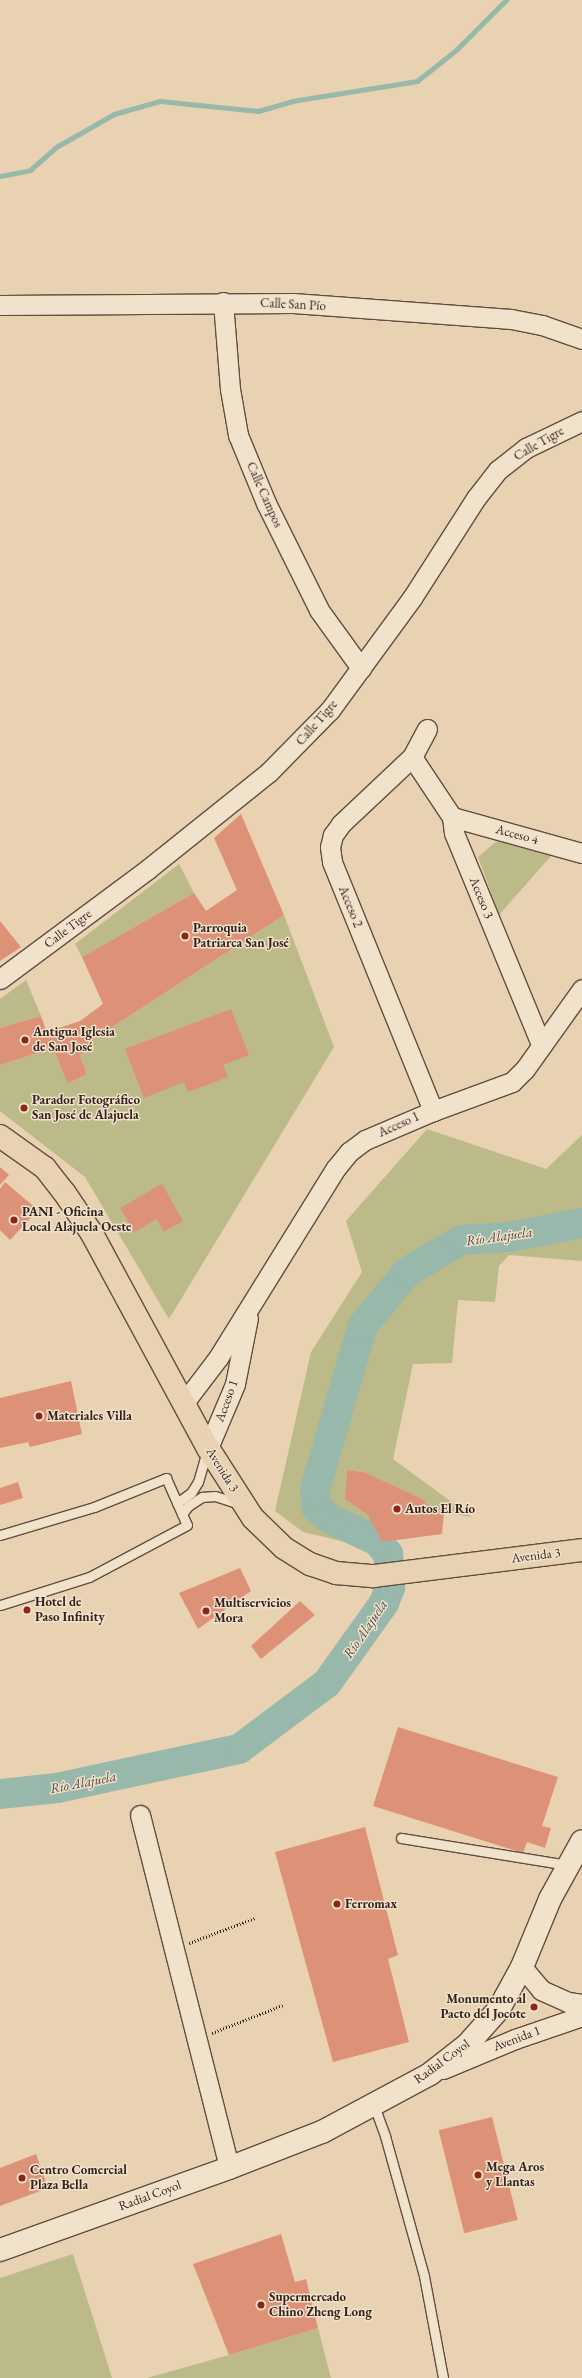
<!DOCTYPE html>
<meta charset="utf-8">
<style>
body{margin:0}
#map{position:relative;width:582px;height:2378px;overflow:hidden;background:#e9d2b1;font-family:"EB Garamond",serif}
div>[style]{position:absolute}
.green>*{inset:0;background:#bbba88}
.stream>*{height:5px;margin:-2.5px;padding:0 2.5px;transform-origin:2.5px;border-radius:2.5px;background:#97b8aa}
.river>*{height:30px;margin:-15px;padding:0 15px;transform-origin:15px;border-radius:15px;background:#97b8aa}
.building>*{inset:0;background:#dd9277;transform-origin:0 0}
.path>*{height:2.5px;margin-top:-1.25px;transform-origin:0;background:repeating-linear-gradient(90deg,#35221c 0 1px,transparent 0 3px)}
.roads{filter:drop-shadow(1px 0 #624e41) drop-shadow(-1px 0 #624e41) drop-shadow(0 1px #624e41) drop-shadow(0 -1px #624e41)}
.service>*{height:9px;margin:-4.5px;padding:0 4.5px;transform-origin:4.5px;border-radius:4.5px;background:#f1e2cc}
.minor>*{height:19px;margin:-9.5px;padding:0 9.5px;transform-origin:9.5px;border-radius:9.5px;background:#f1e2cc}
.tertiary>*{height:22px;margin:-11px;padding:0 11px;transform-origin:11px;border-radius:11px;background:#f1e2cc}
.primary>*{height:22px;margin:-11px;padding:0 11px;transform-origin:11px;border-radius:11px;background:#e9d2b1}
.dots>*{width:11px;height:11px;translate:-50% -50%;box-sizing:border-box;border:2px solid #f1e2cc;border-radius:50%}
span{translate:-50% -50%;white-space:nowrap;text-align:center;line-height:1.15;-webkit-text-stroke:3px #f1e2cc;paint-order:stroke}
.street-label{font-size:13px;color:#35221c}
.poi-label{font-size:13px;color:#35221c;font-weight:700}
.left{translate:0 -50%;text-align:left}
.right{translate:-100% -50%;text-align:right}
.water-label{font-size:14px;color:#4e4840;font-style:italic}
</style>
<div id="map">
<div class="green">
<i style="clip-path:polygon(497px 841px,551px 856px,499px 915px,478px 857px)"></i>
<i style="clip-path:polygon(179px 864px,194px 893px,82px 957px,75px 944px)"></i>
<i style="clip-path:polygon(284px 915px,334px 1047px,169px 1319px,85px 1177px,0 1111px,0 1065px,53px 1048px,69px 1084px,87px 1074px,80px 1056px,91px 1041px)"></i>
<i style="clip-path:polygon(26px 980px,41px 1016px,0 1028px,0 999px)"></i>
<i style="clip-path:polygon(427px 1129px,546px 1169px,582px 1135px,582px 1261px,509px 1255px,499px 1266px,495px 1302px,458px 1300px,452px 1363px,413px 1364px,393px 1459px,472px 1517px,444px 1513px,426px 1504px,423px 1499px,364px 1472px,347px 1470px,346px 1499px,368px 1515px,396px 1554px,303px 1532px,275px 1511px,311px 1352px,362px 1272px,346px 1221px)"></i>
<i style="clip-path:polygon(73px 2254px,112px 2378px,0 2378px,0 2278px)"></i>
<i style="clip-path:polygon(318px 2328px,331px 2378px,147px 2378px,229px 2355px)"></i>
</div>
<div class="stream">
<i style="left:0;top:176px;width:31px;rotate:-11deg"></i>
<i style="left:30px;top:170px;width:37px;rotate:-41deg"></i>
<i style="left:58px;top:146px;width:64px;rotate:-29.7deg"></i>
<i style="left:114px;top:114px;width:48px;rotate:-15.8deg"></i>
<i style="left:160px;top:101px;width:99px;rotate:5.8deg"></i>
<i style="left:258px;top:111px;width:35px;rotate:-16deg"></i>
<i style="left:292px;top:101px;width:127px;rotate:-9.1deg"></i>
<i style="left:417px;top:81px;width:50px;rotate:-38.5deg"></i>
<i style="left:456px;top:50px;width:71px;rotate:-45deg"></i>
</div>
<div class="river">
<i style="left:0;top:1794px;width:57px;rotate:-6deg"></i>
<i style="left:57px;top:1788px;width:186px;rotate:-12.1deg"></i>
<i style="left:239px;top:1749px;width:110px;rotate:-36.9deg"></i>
<i style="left:327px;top:1683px;width:98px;rotate:-54.5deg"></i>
<i style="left:384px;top:1603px;width:16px;rotate:-68deg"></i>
<i style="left:390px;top:1588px;width:34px;rotate:-93deg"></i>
<i style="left:388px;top:1554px;width:17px;rotate:-130deg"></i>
<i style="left:377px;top:1541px;width:52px;rotate:-154.9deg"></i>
<i style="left:330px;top:1519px;width:17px;rotate:-140deg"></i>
<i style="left:317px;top:1508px;width:18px;rotate:-96deg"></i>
<i style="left:315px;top:1490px;width:170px;rotate:-73.9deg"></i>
<i style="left:362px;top:1327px;width:71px;rotate:-50.7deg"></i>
<i style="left:407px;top:1272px;width:63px;rotate:-30.7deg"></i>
<i style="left:461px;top:1240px;width:49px;rotate:-3.5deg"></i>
<i style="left:510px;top:1237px;width:73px;rotate:-11deg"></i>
</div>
<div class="building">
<i style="clip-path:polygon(241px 814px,284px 915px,91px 1041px,80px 1056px,87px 1074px,68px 1084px,53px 1048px,0 1065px,0 1028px,41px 1016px,47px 1032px,80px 1021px,103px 1004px,82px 957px,194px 893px,206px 911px,237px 890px,214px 838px)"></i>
<i style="clip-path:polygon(0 921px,21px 947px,0 961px)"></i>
<i style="clip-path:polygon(231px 1009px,249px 1055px,223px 1065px,228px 1077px,188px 1092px,184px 1082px,144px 1098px,125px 1049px)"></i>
<i style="clip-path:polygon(0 1167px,9px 1175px,0 1185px)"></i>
<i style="clip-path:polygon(5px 1182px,38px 1210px,10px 1240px,0 1230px,0 1189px)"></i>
<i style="clip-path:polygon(162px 1184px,183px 1221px,164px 1232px,157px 1219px,134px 1232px,120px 1208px)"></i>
<i style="clip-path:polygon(71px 1381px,82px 1434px,30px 1447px,28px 1442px,0 1448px,0 1398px)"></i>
<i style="clip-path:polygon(347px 1470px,364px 1472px,423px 1499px,426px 1504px,444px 1513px,442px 1534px,382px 1542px,368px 1515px,345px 1499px)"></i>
<i style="clip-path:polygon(18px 1482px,23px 1498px,0 1505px,0 1488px)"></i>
<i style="clip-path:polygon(240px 1568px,251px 1591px,198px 1629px,179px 1593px)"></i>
<i style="clip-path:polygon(300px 1601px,315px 1615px,261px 1659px,251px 1646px)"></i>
<i style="clip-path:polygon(398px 1727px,558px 1777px,542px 1826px,551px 1828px,545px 1848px,527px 1842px,523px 1853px,373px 1806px)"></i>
<i style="clip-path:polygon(365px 1827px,398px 1955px,388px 1959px,409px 2042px,333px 2062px,275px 1852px)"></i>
<i style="left:492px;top:2117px;width:106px;height:55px;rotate:76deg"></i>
<i style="clip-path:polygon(36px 2154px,48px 2188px,0 2206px,0 2168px)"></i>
<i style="clip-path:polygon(281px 2234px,295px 2282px,306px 2279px,318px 2328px,229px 2355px,193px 2264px)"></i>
</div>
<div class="path">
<i style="left:189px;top:1943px;width:71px;rotate:-20.7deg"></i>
<i style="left:212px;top:2033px;width:76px;rotate:-21.5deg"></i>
</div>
<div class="roads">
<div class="service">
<i style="left:177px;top:1503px;width:17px;rotate:-36deg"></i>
<i style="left:191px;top:1493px;width:13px;rotate:-58deg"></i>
<i style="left:198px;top:1482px;width:32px;rotate:-74deg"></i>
<i style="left:182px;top:1514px;width:10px;rotate:-53deg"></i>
<i style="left:188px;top:1506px;width:17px;rotate:-33deg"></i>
<i style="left:202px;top:1497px;width:13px;rotate:-4deg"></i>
<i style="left:215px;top:1496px;width:25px;rotate:18deg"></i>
<i style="left:0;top:1535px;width:98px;rotate:-16.6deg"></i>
<i style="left:94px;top:1507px;width:78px;rotate:-21.9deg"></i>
<i style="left:166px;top:1478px;width:51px;rotate:65.9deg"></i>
<i style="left:187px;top:1525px;width:111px;rotate:152deg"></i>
<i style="left:89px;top:1577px;width:93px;rotate:162.5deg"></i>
<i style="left:401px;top:1838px;width:169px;rotate:9.2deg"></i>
<i style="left:376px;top:2111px;width:27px;rotate:70deg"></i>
<i style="left:385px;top:2136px;width:145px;rotate:74.4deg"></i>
<i style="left:424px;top:2276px;width:104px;rotate:79.4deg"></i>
</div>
<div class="minor">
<i style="left:223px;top:302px;width:87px;rotate:85.4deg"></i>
<i style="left:230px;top:389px;width:47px;rotate:80.1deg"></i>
<i style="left:238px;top:435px;width:74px;rotate:67.6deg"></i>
<i style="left:266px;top:503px;width:119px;rotate:63.6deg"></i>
<i style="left:319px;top:610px;width:72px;rotate:54.1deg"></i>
<i style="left:0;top:305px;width:293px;rotate:-0.4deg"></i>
<i style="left:293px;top:303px;width:219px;rotate:4.2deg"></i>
<i style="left:511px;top:319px;width:32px;rotate:11deg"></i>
<i style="left:542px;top:325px;width:42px;rotate:19.3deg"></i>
<i style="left:427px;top:729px;width:32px;rotate:118deg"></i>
<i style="left:412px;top:757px;width:98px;rotate:136.7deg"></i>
<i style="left:341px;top:824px;width:14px;rotate:126deg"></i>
<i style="left:333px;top:835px;width:12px;rotate:104deg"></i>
<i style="left:330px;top:847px;width:15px;rotate:82deg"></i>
<i style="left:332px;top:862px;width:269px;rotate:67.9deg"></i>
<i style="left:412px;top:757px;width:72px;rotate:56.3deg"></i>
<i style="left:452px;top:817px;width:16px;rotate:83deg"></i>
<i style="left:454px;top:833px;width:228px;rotate:67.6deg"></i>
<i style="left:452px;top:817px;width:135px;rotate:15.5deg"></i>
<i style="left:0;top:979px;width:184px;rotate:-36.6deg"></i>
<i style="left:148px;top:869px;width:155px;rotate:-38.7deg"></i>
<i style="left:269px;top:772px;width:87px;rotate:-45.5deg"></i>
<i style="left:330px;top:710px;width:139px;rotate:-53.8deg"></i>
<i style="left:412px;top:598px;width:119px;rotate:-57.4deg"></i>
<i style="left:476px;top:498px;width:36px;rotate:-52deg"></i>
<i style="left:498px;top:470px;width:36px;rotate:-38deg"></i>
<i style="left:526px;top:448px;width:62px;rotate:-25.7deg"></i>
<i style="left:183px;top:1404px;width:58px;rotate:-52.7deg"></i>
<i style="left:218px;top:1358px;width:224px;rotate:-58.2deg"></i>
<i style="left:336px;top:1168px;width:21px;rotate:-51deg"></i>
<i style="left:349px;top:1152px;width:20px;rotate:-37deg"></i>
<i style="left:365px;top:1140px;width:74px;rotate:-23.1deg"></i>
<i style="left:433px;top:1111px;width:84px;rotate:-20.2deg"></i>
<i style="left:512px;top:1082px;width:18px;rotate:-45deg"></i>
<i style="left:525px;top:1069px;width:98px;rotate:-54.5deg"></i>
<i style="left:208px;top:1448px;width:69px;rotate:-67.1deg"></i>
<i style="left:235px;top:1384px;width:67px;rotate:-78.9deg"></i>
<i style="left:140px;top:1815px;width:364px;rotate:75.8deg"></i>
<i style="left:522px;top:1967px;width:30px;rotate:50deg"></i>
<i style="left:541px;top:1990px;width:30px;rotate:24deg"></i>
<i style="left:568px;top:2002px;width:14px;rotate:8deg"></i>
<i style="left:443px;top:2069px;width:78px;rotate:-22.6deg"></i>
<i style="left:515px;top:2039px;width:71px;rotate:-18.9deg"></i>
</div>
<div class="tertiary">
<i style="left:0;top:2250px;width:243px;rotate:-19.7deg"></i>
<i style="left:229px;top:2168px;width:100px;rotate:-21.2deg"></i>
<i style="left:322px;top:2132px;width:123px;rotate:-28.2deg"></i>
<i style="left:430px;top:2074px;width:47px;rotate:-38.1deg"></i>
<i style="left:467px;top:2045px;width:48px;rotate:-48.4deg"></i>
<i style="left:499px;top:2009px;width:48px;rotate:-61.3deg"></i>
<i style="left:522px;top:1967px;width:74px;rotate:-67.6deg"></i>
<i style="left:550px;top:1899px;width:66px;rotate:-61.1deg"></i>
</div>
<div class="primary">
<i style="left:0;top:1136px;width:55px;rotate:35.4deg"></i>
<i style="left:45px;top:1168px;width:31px;rotate:52deg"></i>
<i style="left:64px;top:1192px;width:48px;rotate:56deg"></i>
<i style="left:91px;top:1232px;width:246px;rotate:61.6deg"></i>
<i style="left:208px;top:1448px;width:83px;rotate:57.3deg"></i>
<i style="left:253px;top:1518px;width:43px;rotate:44.1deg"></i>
<i style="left:284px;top:1548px;width:31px;rotate:32deg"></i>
<i style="left:310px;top:1564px;width:28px;rotate:19deg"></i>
<i style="left:336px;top:1573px;width:38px;rotate:5deg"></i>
<i style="left:374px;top:1576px;width:210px;rotate:-7.1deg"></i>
</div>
</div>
<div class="dots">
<i style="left:185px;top:936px;background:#8f2418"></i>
<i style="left:25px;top:1040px;background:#8f2418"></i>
<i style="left:24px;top:1108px;background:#8f2418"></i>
<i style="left:14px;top:1220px;background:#8f2418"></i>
<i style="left:39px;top:1416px;background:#8f2418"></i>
<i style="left:397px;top:1509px;background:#8f2418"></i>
<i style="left:27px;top:1610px;background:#8f2418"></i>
<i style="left:206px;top:1611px;background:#8f2418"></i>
<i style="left:337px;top:1904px;background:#8f2418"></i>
<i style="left:534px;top:2007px;background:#8f2418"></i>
<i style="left:478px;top:2175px;background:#8f2418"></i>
<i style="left:22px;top:2178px;background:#8f2418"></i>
<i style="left:261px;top:2305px;background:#8f2418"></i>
</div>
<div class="street-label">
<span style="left:293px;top:305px;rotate:3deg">Calle San Pío</span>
<span style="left:539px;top:444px;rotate:-30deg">Calle Tigre</span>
<span style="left:264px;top:495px;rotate:66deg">Calle Campos</span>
<span style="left:317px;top:723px;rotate:-49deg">Calle Tigre</span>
<span style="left:517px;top:835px;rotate:15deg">Acceso 4</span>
<span style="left:481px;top:898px;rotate:68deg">Acceso 3</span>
<span style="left:350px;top:907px;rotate:68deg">Acceso 2</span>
<span style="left:68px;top:929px;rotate:-37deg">Calle Tigre</span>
<span style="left:399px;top:1125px;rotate:-24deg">Acceso 1</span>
<span style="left:227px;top:1401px;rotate:-70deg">Acceso 1</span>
<span style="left:222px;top:1470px;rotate:58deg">Avenida 3</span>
<span style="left:536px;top:1556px;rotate:-7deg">Avenida 3</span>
<span style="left:517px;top:2039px;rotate:-21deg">Avenida 1</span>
<span style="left:442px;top:2062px;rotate:-36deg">Radial Coyol</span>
<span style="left:150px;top:2196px;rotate:-20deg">Radial Coyol</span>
</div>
<div class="poi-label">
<span class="left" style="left:193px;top:936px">Parroquia<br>Patriarca San José</span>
<span class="left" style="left:33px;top:1040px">Antigua Iglesia<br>de San José</span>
<span class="left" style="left:32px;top:1108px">Parador Fotográfico<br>San José de Alajuela</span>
<span class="left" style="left:22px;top:1220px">PANI - Oficina<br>Local Alajuela Oeste</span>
<span class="left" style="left:47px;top:1416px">Materiales Villa</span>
<span class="left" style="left:405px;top:1509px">Autos El Río</span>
<span class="left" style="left:35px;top:1610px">Hotel de<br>Paso Infinity</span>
<span class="left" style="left:214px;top:1611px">Multiservicios<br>Mora</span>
<span class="left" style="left:345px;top:1904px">Ferromax</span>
<span class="right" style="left:526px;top:2007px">Monumento al<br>Pacto del Jocote</span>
<span class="left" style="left:486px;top:2175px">Mega Aros<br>y Llantas</span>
<span class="left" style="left:30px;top:2178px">Centro Comercial<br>Plaza Bella</span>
<span class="left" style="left:269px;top:2305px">Supermercado<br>Chino Zheng Long</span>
</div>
<div class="water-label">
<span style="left:499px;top:1236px;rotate:-8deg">Río Alajuela</span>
<span style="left:365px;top:1629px;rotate:-56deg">Río Alajuela</span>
<span style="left:83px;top:1782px;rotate:-11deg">Río Alajuela</span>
</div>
</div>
